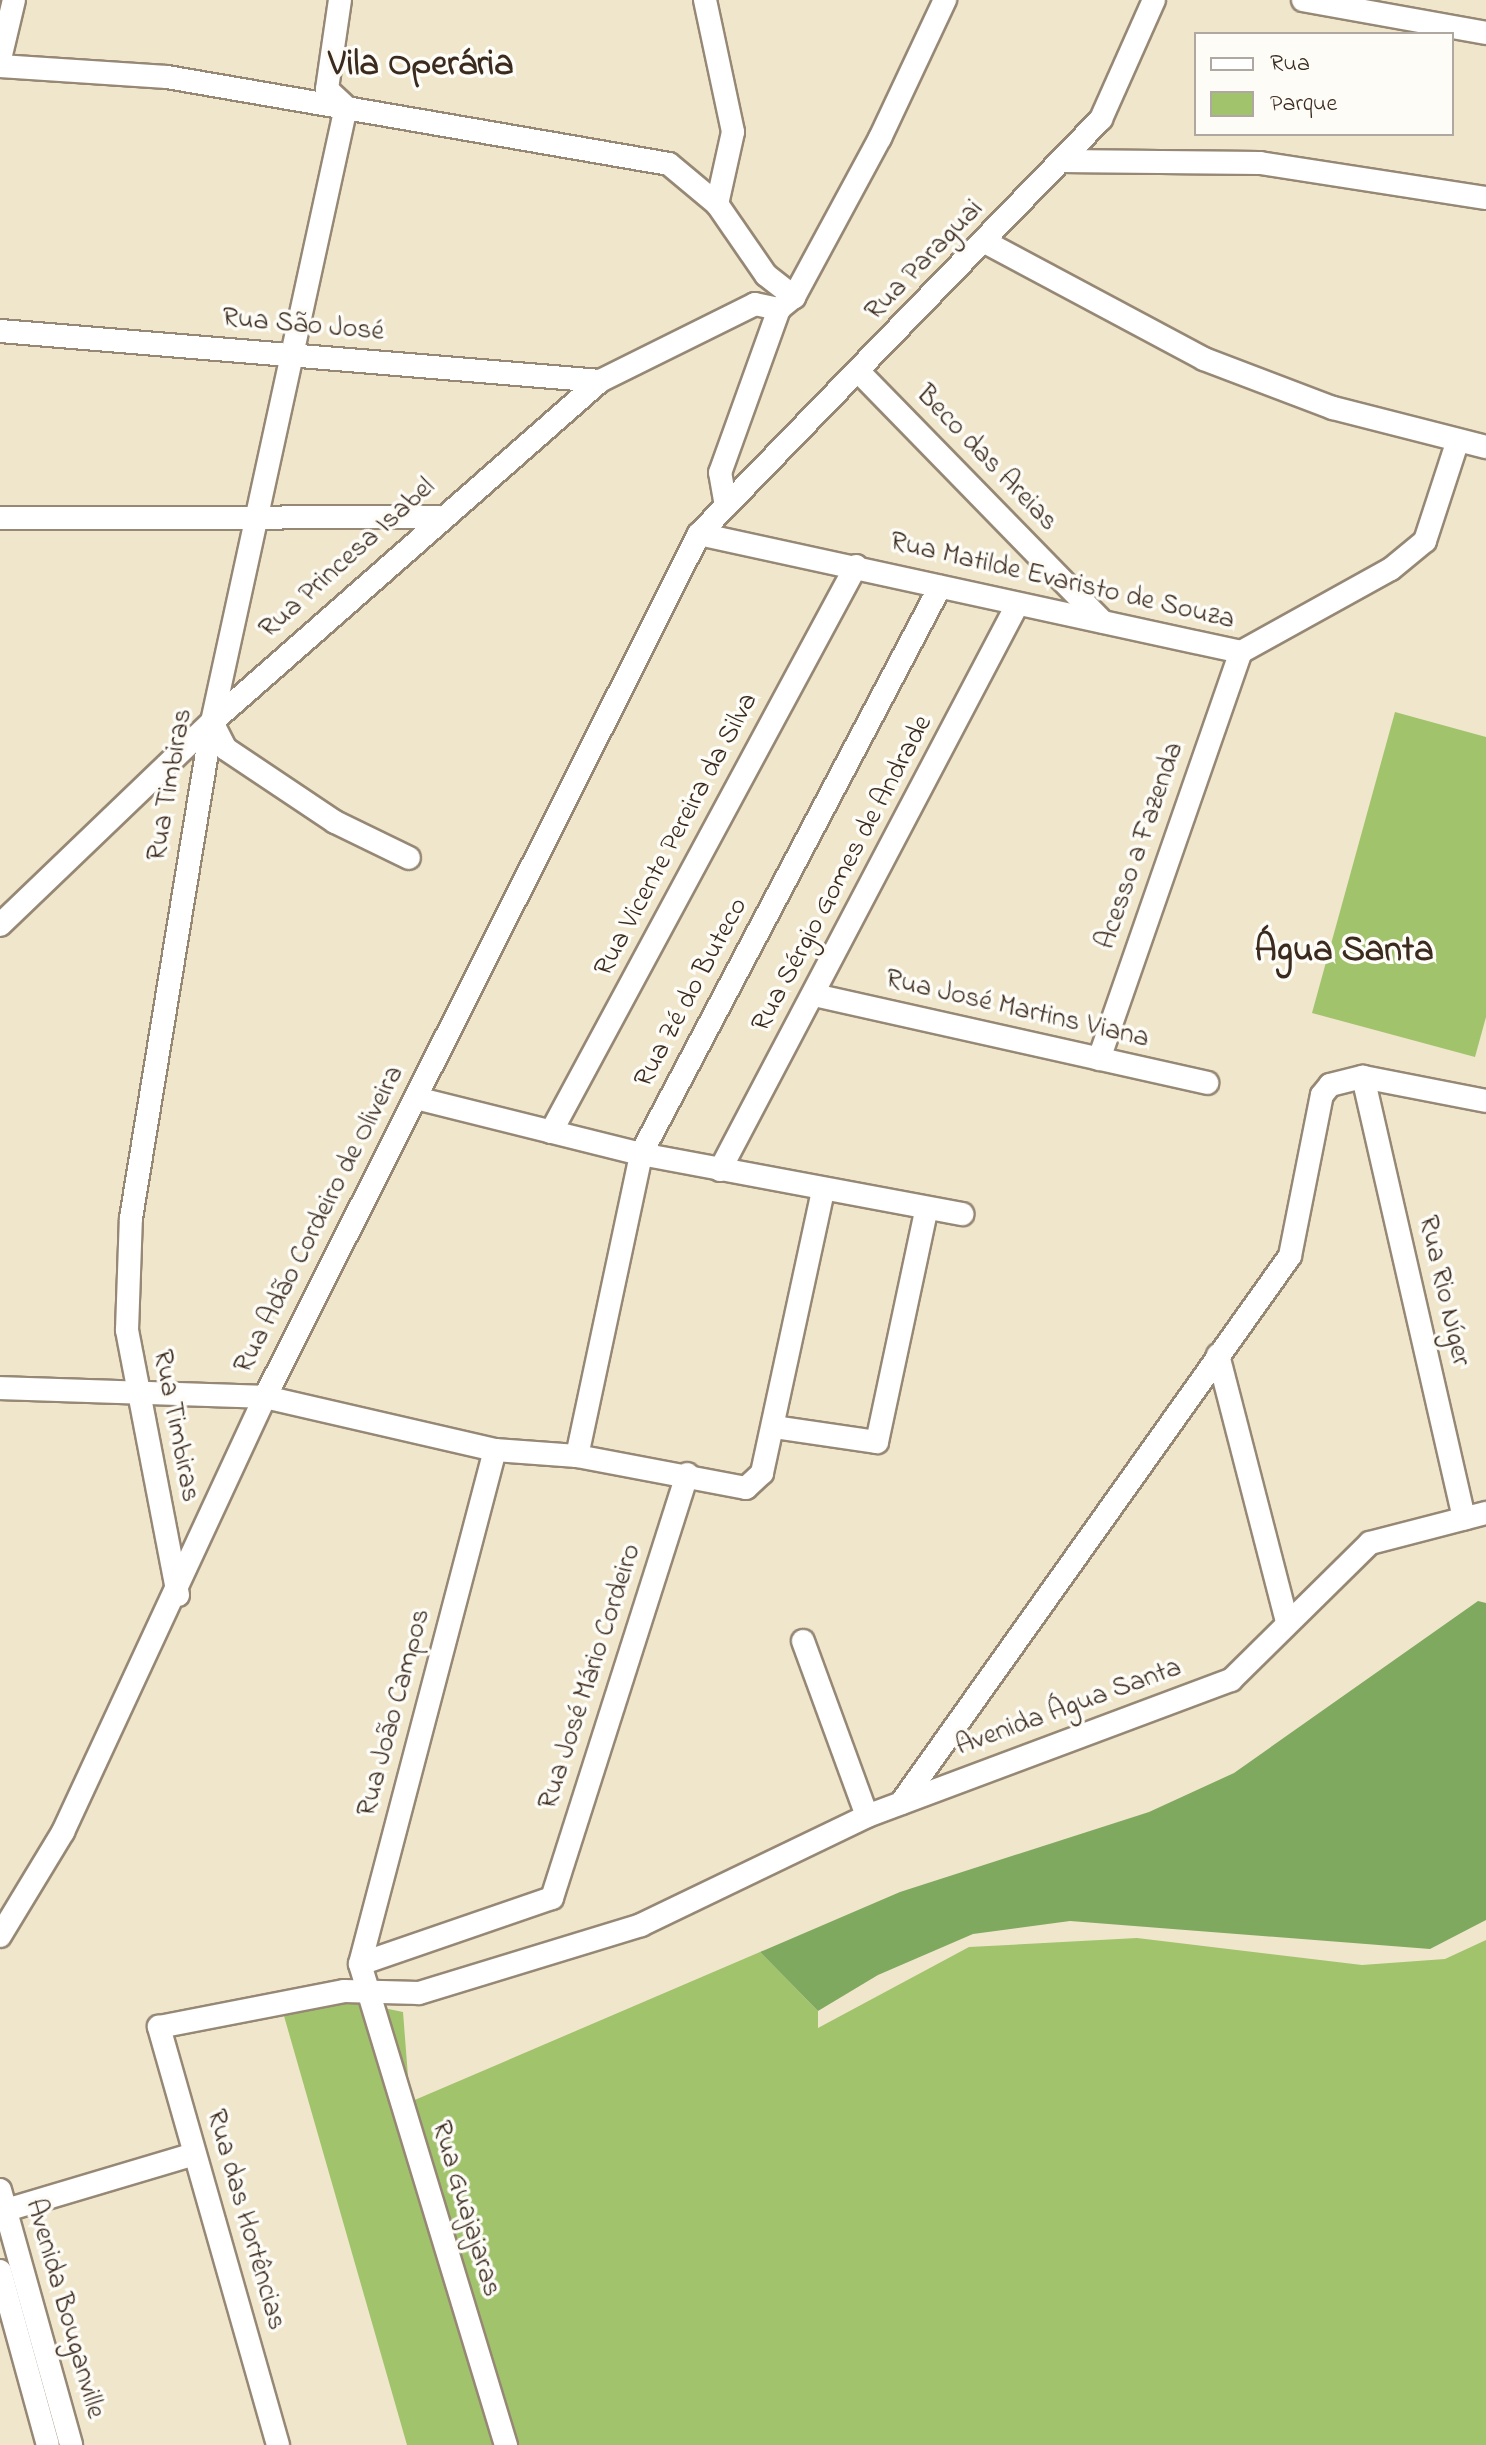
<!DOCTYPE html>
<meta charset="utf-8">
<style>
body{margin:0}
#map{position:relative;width:1486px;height:2445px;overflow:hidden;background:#f0e6cc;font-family:"Indie Flower",sans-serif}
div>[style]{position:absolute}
.green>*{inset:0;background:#a1c36c}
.forest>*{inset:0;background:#80a960}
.roads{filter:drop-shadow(2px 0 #968875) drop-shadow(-2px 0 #968875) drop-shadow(0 2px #968875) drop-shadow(0 -2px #968875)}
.minor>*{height:22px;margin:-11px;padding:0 11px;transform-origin:11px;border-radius:11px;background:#fff}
span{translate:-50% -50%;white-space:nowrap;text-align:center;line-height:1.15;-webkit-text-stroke:7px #fdfcf7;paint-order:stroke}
.street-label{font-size:28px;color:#3b2a1e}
.district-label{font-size:36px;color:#3b2a1e;font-weight:700}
.legend{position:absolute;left:1194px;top:32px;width:260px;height:104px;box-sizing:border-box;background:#fdfcf7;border:2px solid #afa8a0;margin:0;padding:10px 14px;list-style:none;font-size:24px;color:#3b2a1e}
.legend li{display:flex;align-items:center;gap:16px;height:40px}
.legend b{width:40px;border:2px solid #afa8a0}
</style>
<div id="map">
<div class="green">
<i style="clip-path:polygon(1395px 712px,1486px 737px,1486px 1017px,1475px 1057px,1312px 1013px)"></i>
<i style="clip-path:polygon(1137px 1938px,1362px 1965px,1445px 1959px,1486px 1940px,1486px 2445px,407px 2445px,282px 2009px,345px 2000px,403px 2012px,410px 2102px,760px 1952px,818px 2011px,818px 2028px,969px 1947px)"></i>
</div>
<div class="forest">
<i style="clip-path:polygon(1478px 1601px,1486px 1603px,1486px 1920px,1430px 1949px,1070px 1921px,973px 1934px,878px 1975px,818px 2011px,760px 1952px,900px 1892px,1149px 1812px,1234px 1773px)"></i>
</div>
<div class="roads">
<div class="minor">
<i style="left:705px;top:0;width:135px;rotate:78deg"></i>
<i style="left:733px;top:132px;width:74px;rotate:102.5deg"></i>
<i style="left:1303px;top:0;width:186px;rotate:10.2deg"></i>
<i style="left:0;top:59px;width:61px;rotate:-76.7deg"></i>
<i style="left:0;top:66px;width:167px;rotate:3.8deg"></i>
<i style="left:167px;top:77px;width:509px;rotate:9.83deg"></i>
<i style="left:669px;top:164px;width:62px;rotate:39.8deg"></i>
<i style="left:717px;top:204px;width:86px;rotate:55.4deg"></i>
<i style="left:766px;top:275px;width:36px;rotate:38deg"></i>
<i style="left:1061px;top:161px;width:199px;rotate:0.6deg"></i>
<i style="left:1260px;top:163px;width:229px;rotate:8.8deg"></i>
<i style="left:985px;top:242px;width:248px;rotate:28.1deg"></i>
<i style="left:1204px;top:359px;width:138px;rotate:20.8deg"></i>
<i style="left:1333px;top:408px;width:158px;rotate:14.3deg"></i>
<i style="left:0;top:331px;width:602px;rotate:4.76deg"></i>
<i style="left:860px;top:373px;width:347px;rotate:45.7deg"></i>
<i style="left:726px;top:506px;width:34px;rotate:-100deg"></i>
<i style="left:720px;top:473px;width:174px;rotate:-70.2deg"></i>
<i style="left:779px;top:309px;width:19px;rotate:-39deg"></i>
<i style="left:794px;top:297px;width:181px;rotate:-61.6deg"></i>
<i style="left:880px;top:138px;width:153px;rotate:-64.8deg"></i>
<i style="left:0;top:518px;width:439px;rotate:-0.1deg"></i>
<i style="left:699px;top:534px;width:555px;rotate:12.28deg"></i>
<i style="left:1241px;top:652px;width:171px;rotate:-29deg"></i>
<i style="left:1391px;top:569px;width:44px;rotate:-39.5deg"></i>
<i style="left:1425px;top:541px;width:103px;rotate:-71.9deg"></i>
<i style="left:212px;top:722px;width:30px;rotate:63deg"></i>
<i style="left:226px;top:749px;width:131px;rotate:33.8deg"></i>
<i style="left:335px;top:822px;width:82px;rotate:25.9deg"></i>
<i style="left:0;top:925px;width:294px;rotate:-43.8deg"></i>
<i style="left:212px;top:722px;width:517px;rotate:-41.31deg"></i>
<i style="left:600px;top:381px;width:173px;rotate:-26.4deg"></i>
<i style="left:755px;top:304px;width:25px;rotate:12deg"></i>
<i style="left:814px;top:995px;width:403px;rotate:12.6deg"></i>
<i style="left:1099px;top:1059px;width:431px;rotate:-70.8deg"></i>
<i style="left:1363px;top:1077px;width:453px;rotate:77.1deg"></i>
<i style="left:416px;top:1098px;width:232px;rotate:14deg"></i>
<i style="left:641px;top:1154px;width:327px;rotate:10.6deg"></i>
<i style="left:551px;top:1132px;width:643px;rotate:-61.68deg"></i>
<i style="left:720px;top:1170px;width:638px;rotate:-62.27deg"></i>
<i style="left:1218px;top:1355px;width:276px;rotate:75.5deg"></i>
<i style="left:0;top:1388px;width:265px;rotate:1.9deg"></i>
<i style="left:265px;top:1397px;width:236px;rotate:13deg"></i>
<i style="left:495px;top:1450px;width:82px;rotate:4.2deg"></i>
<i style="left:577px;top:1456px;width:172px;rotate:10.7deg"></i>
<i style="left:746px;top:1488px;width:22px;rotate:-43deg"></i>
<i style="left:762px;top:1473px;width:289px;rotate:-77.8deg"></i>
<i style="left:774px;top:1427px;width:104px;rotate:8.3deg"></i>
<i style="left:877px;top:1442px;width:236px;rotate:-78deg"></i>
<i style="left:495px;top:1450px;width:531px;rotate:104.72deg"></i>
<i style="left:360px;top:1964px;width:503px;rotate:73.12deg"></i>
<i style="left:577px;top:1456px;width:309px;rotate:-78deg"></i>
<i style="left:641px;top:1154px;width:641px;rotate:-62.2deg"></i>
<i style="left:178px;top:1595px;width:270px;rotate:-100.9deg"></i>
<i style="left:127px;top:1330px;width:112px;rotate:-88deg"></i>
<i style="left:131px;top:1218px;width:503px;rotate:-80.73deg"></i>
<i style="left:212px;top:722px;width:629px;rotate:-77.71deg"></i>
<i style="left:346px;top:107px;width:26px;rotate:-137deg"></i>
<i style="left:327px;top:89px;width:90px;rotate:-81.7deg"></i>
<i style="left:803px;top:1641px;width:186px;rotate:69.9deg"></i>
<i style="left:901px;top:1803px;width:671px;rotate:-54.58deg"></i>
<i style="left:1290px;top:1256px;width:164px;rotate:-78.8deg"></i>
<i style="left:1322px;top:1095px;width:13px;rotate:-51deg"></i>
<i style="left:1330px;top:1085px;width:34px;rotate:-14deg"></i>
<i style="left:1363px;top:1077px;width:125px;rotate:11deg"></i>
<i style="left:0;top:1936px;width:122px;rotate:-58.8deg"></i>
<i style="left:63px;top:1832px;width:480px;rotate:-65.1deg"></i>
<i style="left:265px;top:1397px;width:966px;rotate:-63.3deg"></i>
<i style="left:699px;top:534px;width:578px;rotate:-45.91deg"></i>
<i style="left:1101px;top:119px;width:130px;rotate:-66deg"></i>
<i style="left:360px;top:1964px;width:203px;rotate:-19deg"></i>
<i style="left:552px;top:1898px;width:445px;rotate:-72.3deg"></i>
<i style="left:0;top:2190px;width:265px;rotate:74.4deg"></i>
<i style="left:0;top:2212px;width:202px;rotate:-16.6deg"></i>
<i style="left:0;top:2271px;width:180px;rotate:74.6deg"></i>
<i style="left:278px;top:2445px;width:435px;rotate:-105.9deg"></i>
<i style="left:159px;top:2027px;width:188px;rotate:-11deg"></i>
<i style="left:344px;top:1991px;width:75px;rotate:1.5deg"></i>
<i style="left:419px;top:1993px;width:232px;rotate:-17deg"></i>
<i style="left:641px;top:1925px;width:251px;rotate:-25.7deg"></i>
<i style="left:867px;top:1816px;width:389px;rotate:-20.5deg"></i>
<i style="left:1231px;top:1680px;width:195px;rotate:-44.6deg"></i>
<i style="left:1370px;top:1543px;width:120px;rotate:-14.5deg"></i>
</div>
</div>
<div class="street-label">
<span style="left:925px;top:261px;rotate:-46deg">Rua Paraguai</span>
<span style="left:303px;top:326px;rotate:5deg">Rua São José</span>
<span style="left:986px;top:459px;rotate:46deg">Beco das Areias</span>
<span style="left:348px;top:559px;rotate:-42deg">Rua Princesa Isabel</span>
<span style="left:1062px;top:582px;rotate:13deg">Rua Matilde Evaristo de Souza</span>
<span style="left:171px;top:785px;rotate:-80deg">Rua Timbiras</span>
<span style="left:677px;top:835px;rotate:-62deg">Rua Vicente Pereira da Silva</span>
<span style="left:1141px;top:846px;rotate:-71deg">Acesso a Fazenda</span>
<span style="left:843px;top:874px;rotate:-62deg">Rua Sérgio Gomes de Andrade</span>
<span style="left:692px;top:993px;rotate:-62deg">Rua Zé do Buteco</span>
<span style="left:1017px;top:1010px;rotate:13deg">Rua José Martins Viana</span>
<span style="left:320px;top:1220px;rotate:-63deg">Rua Adão Cordeiro de Oliveira</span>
<span style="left:1443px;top:1291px;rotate:77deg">Rua Rio Níger</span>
<span style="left:175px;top:1426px;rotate:79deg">Rua Timbiras</span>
<span style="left:591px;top:1677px;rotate:-72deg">Rua José Mário Cordeiro</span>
<span style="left:1069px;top:1708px;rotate:-20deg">Avenida Água Santa</span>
<span style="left:395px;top:1713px;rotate:-75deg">Rua João Campos</span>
<span style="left:465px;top:2209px;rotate:73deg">Rua Guajajaras</span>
<span style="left:245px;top:2220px;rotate:74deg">Rua das Hortências</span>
<span style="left:64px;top:2309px;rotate:74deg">Avenida Bouganville</span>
</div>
<div class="district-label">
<span style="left:421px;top:66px">Vila Operária</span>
<span style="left:1344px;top:952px">Água Santa</span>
</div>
<ul class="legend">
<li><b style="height:10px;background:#fff"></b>Rua</li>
<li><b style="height:22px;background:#a1c36c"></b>Parque</li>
</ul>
</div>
